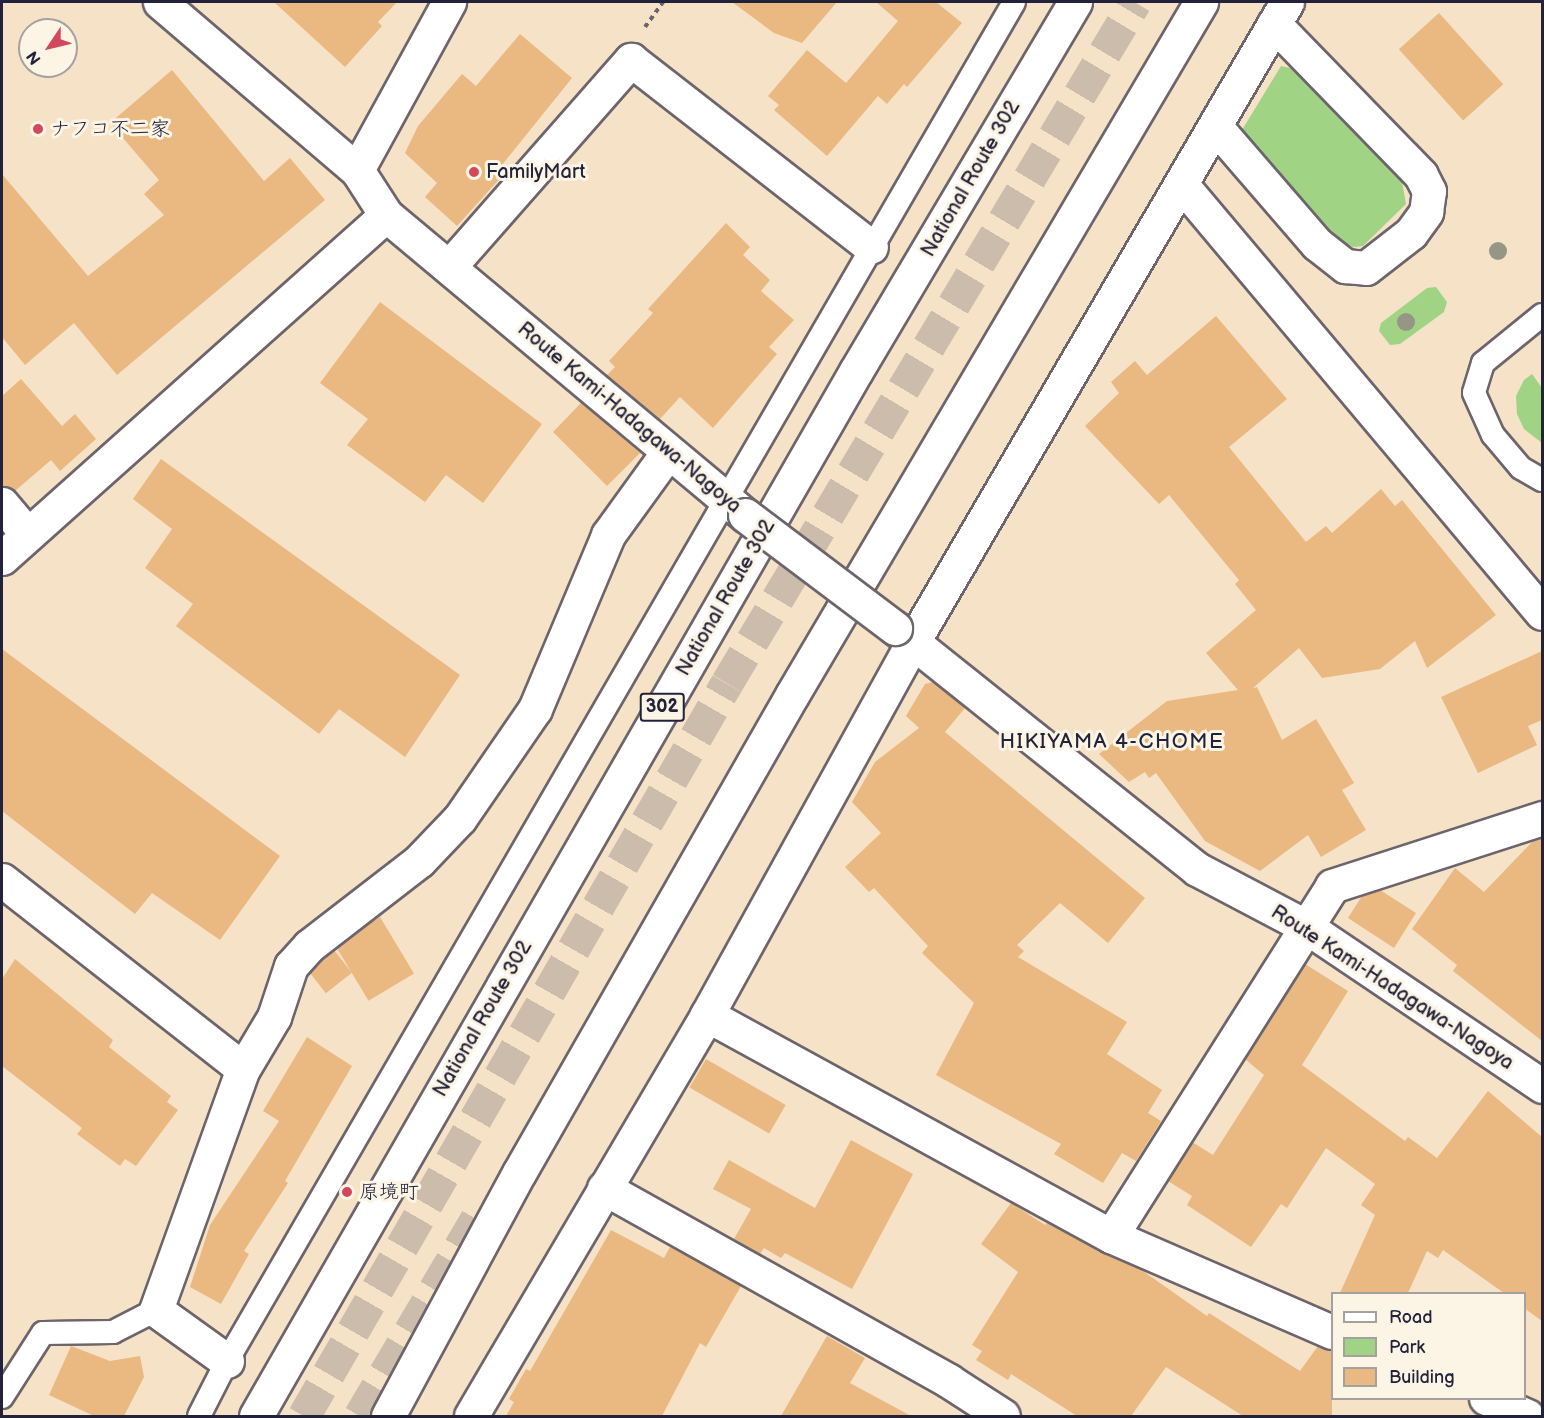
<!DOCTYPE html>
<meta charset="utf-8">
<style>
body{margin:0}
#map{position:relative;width:1544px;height:1418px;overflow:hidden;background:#f6e2c7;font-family:"Balsamiq Sans","Klee One",sans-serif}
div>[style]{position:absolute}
.green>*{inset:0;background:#a0d484}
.building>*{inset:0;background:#eab881;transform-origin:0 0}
.motorway-tunnel>*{height:33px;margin-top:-16.5px;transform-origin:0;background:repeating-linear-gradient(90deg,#ccbcab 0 33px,transparent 0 49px)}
.path>*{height:4px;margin-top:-2px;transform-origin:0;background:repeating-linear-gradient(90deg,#6c656c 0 4.5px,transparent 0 9px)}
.roads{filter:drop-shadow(2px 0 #6c656c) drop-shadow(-2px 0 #6c656c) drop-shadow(0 2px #6c656c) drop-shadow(0 -2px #6c656c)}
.service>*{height:22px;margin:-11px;padding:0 11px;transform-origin:11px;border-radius:11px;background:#fff}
.minor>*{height:33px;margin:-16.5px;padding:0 16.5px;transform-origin:16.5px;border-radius:16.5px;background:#fff}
.secondary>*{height:33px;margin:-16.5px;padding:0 16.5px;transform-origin:16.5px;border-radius:16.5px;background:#fff}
.trunk>*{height:33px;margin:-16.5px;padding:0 16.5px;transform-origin:16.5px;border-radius:16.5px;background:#fff}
.bridges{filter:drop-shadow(2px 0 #6c656c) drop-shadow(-2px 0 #6c656c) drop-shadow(0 2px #6c656c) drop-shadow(0 -2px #6c656c)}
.secondary-bridge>*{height:33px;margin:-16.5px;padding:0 16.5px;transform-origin:16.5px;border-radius:16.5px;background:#fff}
.trees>*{width:18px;height:18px;margin:-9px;border-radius:50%;background:#969686}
.dots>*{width:16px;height:16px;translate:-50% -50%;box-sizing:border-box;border:3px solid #fcf5e5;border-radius:50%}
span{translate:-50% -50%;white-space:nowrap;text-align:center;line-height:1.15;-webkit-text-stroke:6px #fcf5e5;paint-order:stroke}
.shield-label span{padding:2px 4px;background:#fcf5e5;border:2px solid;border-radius:4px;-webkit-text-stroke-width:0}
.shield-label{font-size:18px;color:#22223b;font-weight:700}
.poi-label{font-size:20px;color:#22223b}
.left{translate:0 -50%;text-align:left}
.street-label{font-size:20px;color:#22223b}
.neighbourhood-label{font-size:21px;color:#22223b;letter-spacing:1.5px}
.frame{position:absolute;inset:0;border:3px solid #22223b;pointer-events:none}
.legend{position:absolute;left:1331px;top:1292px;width:195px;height:108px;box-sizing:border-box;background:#fcf5e5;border:2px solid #a5a1a1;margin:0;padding:8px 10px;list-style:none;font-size:18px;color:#22223b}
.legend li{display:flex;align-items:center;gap:12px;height:30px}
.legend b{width:30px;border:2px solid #a5a1a1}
.north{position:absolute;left:18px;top:18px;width:60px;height:60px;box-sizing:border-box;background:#fcf5e5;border:2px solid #a5a1a1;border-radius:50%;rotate:235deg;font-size:16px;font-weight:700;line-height:24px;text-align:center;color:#22223b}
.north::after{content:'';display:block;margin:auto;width:21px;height:27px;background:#d1495b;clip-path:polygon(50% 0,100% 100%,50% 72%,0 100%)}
</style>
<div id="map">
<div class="green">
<i style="clip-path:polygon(1281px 66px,1290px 68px,1402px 182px,1406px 204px,1363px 246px,1353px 247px,1338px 239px,1242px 130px)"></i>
<i style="clip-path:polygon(1436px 287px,1447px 302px,1444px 312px,1400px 344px,1390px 345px,1379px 331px,1381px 323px,1427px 288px)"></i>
<i style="clip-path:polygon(1532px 374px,1542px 388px,1542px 443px,1524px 429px,1517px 414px,1516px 396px,1524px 380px)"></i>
</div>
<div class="building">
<i style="clip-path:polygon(274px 2px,397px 2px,378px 22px,382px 26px,345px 67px)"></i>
<i style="clip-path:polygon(732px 2px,837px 2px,802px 43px,774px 33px)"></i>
<i style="clip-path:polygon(876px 2px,936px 2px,962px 23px,907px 87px,904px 84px,887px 104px,878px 96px,827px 156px,774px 110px,779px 105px,768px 96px,807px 50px,846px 83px,898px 21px)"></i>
<i style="left:1439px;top:13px;width:96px;height:54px;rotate:48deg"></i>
<i style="clip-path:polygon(520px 34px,572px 78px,498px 170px,503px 175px,457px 226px,425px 197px,437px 183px,405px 153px,418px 126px,462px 74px,476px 86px)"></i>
<i style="clip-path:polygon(172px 70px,264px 181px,290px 158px,325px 200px,117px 375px,74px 323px,25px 365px,2px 337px,2px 174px,88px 276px,164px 215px,144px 194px,159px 180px,110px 123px)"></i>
<i style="clip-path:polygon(726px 223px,750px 247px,743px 255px,770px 280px,761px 291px,794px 320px,769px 347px,777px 354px,713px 428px,680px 397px,660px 419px,607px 375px,615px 367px,609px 361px,653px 313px,648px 309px)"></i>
<i style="clip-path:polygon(380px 302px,542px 424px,483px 503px,446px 475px,425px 502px,347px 445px,368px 419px,320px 383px)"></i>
<i style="clip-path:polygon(1216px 316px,1287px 399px,1229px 447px,1306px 542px,1326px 526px,1332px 533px,1381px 489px,1395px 506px,1402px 500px,1496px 615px,1427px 668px,1415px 641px,1380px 669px,1322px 678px,1299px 648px,1253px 688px,1257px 687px,1282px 740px,1316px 719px,1354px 783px,1342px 790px,1366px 830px,1321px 857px,1308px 835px,1260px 871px,1205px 841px,1156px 773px,1149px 778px,1145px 772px,1129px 782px,1099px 754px,1167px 701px,1238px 690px,1206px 653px,1256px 610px,1235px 584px,1239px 580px,1169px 495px,1159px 504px,1085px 426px,1119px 393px,1111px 382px,1135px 361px,1147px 375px)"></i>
<i style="clip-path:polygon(21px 379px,62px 426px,75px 414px,96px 439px,60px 471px,51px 460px,15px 491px,2px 486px,2px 396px)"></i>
<i style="clip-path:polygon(581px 403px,640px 453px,607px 486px,553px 432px)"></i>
<i style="clip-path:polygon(161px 459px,460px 675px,405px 757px,339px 709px,319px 734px,176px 626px,193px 604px,145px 568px,172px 529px,133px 499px)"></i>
<i style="clip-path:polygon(2px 649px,280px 856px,220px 940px,152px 893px,135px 914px,2px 811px)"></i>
<i style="clip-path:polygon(1542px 651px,1542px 720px,1528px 726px,1537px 745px,1478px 773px,1441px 697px)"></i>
<i style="clip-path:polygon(933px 682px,965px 708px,945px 732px,1145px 898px,1108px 943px,1060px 903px,1017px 945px,1024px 951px,1018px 957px,1127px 1022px,1107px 1054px,1162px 1090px,1148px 1113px,1161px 1121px,1136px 1161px,1122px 1153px,1103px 1183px,1054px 1154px,1061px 1144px,936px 1075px,974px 1003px,922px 953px,928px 946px,874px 888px,869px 892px,845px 867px,881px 833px,852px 802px,875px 762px,919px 728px,906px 716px,925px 684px)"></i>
<i style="clip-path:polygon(1542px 838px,1542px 1041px,1453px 971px,1457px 965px,1412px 929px,1455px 868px,1484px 892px,1534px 840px)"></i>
<i style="clip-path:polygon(1380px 890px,1416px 913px,1394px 948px,1348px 918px,1362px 896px)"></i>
<i style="left:380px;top:917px;width:66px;height:53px;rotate:59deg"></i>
<i style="left:334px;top:950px;width:29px;height:33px;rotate:52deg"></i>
<i style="clip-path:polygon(15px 959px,113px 1040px,109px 1047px,171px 1096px,167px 1102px,178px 1110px,136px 1166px,125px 1159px,120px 1166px,77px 1134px,82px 1128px,2px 1066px,2px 979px)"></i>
<i style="clip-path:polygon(1305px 964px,1348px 991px,1302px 1065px,1405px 1141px,1408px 1137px,1437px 1158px,1488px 1091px,1542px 1137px,1542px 1321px,1524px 1308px,1524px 1293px,1504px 1293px,1443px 1250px,1438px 1258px,1427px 1251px,1408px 1293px,1340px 1293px,1375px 1215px,1361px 1205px,1375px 1184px,1326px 1148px,1287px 1208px,1281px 1204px,1251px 1247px,1187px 1205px,1192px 1196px,1168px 1181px,1192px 1142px,1213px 1155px,1264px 1075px,1245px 1059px)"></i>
<i style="clip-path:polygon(307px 1037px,352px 1066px,285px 1181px,288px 1183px,244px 1251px,249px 1254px,221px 1304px,190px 1287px,210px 1225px,279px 1121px,263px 1111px)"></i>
<i style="left:706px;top:1059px;width:92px;height:33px;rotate:30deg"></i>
<i style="clip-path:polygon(851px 1140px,913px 1174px,852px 1289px,785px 1253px,781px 1258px,764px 1248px,760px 1254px,734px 1239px,751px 1209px,713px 1189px,729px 1160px,815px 1208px)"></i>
<i style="clip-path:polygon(1011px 1203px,1045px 1225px,1047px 1223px,1140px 1269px,1207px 1316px,1209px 1313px,1300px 1371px,1318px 1346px,1332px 1350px,1332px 1416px,1243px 1416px,1166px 1367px,1131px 1416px,1077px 1416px,1011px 1374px,1008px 1380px,976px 1360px,982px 1351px,972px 1345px,1018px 1272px,981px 1244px)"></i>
<i style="clip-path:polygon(611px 1230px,664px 1258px,670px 1247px,741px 1286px,706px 1347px,700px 1343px,662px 1416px,506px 1416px,514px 1402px,509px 1399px,526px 1369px,530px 1371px)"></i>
<i style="clip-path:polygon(827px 1336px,865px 1358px,850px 1383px,911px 1416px,781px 1416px)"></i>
<i style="clip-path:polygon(71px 1346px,110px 1361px,140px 1356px,144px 1377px,124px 1416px,94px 1416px,49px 1395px)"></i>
</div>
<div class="motorway-tunnel">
<i style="left:304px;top:1416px;width:846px;rotate:-60.01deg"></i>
<i style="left:727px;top:683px;width:794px;rotate:-59.07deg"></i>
<i style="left:360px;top:1416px;width:239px;rotate:-59.4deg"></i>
</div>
<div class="path">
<i style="left:645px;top:27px;width:31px;rotate:-54deg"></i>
</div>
<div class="roads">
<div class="service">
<i style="left:1542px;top:315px;width:76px;rotate:140.9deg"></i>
<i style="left:1483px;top:363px;width:31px;rotate:107deg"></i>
<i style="left:1474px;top:393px;width:46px;rotate:65.7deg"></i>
<i style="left:1493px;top:435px;width:43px;rotate:49.7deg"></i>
<i style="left:1521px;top:468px;width:24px;rotate:30deg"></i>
<i style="left:2px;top:1397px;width:76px;rotate:-57.4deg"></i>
<i style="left:43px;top:1333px;width:70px;rotate:-0.8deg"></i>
<i style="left:113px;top:1332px;width:48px;rotate:-27.1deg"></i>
<i style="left:199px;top:1416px;width:62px;rotate:-63deg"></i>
<i style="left:227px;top:1361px;width:1570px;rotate:-59.92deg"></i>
</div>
<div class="minor">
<i style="left:1215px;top:126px;width:156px;rotate:49.2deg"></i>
<i style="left:1317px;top:244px;width:36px;rotate:38deg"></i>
<i style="left:1345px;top:266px;width:21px;rotate:5deg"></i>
<i style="left:1366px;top:268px;width:57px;rotate:-37.9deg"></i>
<i style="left:1411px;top:233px;width:26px;rotate:-54deg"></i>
<i style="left:1426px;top:212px;width:21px;rotate:-82deg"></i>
<i style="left:1429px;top:191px;width:18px;rotate:-117deg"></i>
<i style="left:1421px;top:175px;width:211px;rotate:-134.2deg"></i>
<i style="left:357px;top:170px;width:192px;rotate:-61.3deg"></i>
<i style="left:1182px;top:185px;width:559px;rotate:49.93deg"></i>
<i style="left:449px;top:267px;width:276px;rotate:-48.7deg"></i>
<i style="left:631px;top:60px;width:304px;rotate:37.9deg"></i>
<i style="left:2px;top:504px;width:40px;rotate:50deg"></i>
<i style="left:2px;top:558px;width:515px;rotate:-41.77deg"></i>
<i style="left:2px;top:880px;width:306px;rotate:38.1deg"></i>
<i style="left:243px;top:1069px;width:61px;rotate:-59.2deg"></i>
<i style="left:274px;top:1017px;width:54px;rotate:-71.6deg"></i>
<i style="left:291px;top:966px;width:27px;rotate:-48deg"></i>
<i style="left:309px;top:946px;width:139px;rotate:-37.7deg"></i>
<i style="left:419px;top:861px;width:59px;rotate:-46.4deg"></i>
<i style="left:460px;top:818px;width:132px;rotate:-55.5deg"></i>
<i style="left:535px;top:709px;width:189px;rotate:-67.2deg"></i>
<i style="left:608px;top:535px;width:102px;rotate:-54.1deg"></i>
<i style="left:707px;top:1015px;width:460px;rotate:28.7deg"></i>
<i style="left:1111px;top:1236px;width:241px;rotate:23.5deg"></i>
<i style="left:604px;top:1188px;width:395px;rotate:29.2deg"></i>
<i style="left:949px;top:1381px;width:64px;rotate:32.9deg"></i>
<i style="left:1111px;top:1236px;width:414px;rotate:-57.7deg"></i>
<i style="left:1332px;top:886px;width:221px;rotate:-17.9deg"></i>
<i style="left:227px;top:1361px;width:87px;rotate:-144.3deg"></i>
<i style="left:156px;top:1310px;width:256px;rotate:-70.2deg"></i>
<i style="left:1486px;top:1398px;width:45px;rotate:23.7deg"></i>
<i style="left:471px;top:1416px;width:465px;rotate:-59.5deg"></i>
<i style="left:707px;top:1015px;width:428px;rotate:-61.1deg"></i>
<i style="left:914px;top:640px;width:739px;rotate:-59.69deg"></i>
</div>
<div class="secondary">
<i style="left:160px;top:2px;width:259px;rotate:40.5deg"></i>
<i style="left:357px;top:170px;width:54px;rotate:57.2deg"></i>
<i style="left:386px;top:215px;width:468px;rotate:39.9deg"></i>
<i style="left:895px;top:628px;width:386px;rotate:38.6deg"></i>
<i style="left:1197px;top:869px;width:122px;rotate:27.8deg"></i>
<i style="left:1305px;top:926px;width:286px;rotate:34deg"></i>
</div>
<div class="trunk">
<i style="left:256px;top:1416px;width:1205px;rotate:-60.14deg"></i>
<i style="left:856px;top:371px;width:429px;rotate:-59.3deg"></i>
<i style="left:388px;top:1416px;width:276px;rotate:-61.7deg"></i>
<i style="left:519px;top:1173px;width:550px;rotate:-60.27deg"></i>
<i style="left:792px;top:695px;width:805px;rotate:-59.45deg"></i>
</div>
</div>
<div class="bridges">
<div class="secondary-bridge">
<i style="left:745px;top:515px;width:188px;rotate:37deg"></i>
</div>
</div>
<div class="trees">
<i style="left:1498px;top:251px"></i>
<i style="left:1406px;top:322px"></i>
</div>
<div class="dots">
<i style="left:38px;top:129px;background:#d1495b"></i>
<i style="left:474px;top:172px;background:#d1495b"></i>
<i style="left:347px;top:1192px;background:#d1495b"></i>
</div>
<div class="shield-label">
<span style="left:662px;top:707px">302</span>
</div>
<div class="poi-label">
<span class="left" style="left:50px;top:129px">ナフコ不二家</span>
<span class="left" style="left:486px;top:172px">FamilyMart</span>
<span class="left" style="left:359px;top:1192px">原境町</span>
</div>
<div class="street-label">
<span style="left:971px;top:179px;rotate:-60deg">National Route 302</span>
<span style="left:629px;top:418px;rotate:40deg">Route Kami-Hadagawa-Nagoya</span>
<span style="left:726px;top:598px;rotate:-60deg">National Route 302</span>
<span style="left:1392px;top:988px;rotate:33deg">Route Kami-Hadagawa-Nagoya</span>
<span style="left:483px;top:1019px;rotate:-60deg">National Route 302</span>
</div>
<div class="neighbourhood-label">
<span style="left:1112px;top:742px">HIKIYAMA 4-CHOME</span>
</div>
<div class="frame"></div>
<ul class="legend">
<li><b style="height:8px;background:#fff"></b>Road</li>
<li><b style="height:16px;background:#a0d484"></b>Park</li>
<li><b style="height:16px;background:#eab881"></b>Building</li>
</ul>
<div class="north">N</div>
</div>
